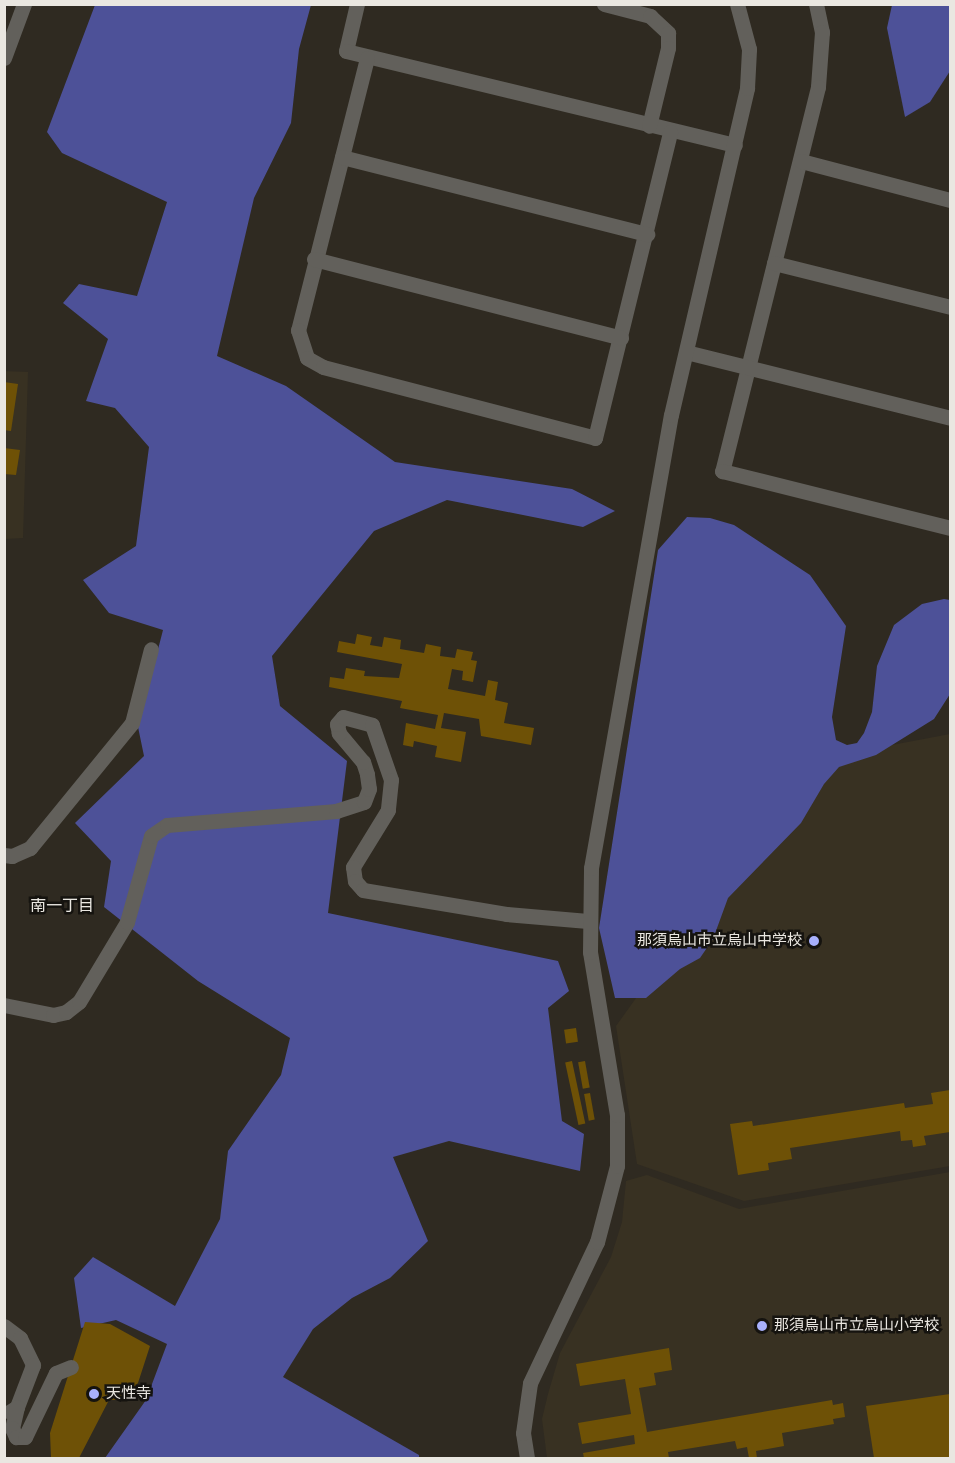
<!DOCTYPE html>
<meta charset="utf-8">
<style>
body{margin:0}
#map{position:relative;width:955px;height:1463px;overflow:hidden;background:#2f2a21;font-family:"Roboto Serif","Noto Sans JP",serif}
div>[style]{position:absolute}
.built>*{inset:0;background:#383122}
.forest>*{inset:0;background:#4d5198}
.building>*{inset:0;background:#6e5106;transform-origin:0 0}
.minor>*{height:15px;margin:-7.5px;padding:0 7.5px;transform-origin:7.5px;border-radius:7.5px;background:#62605b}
.dots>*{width:16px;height:16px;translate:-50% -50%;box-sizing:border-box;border:3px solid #15130f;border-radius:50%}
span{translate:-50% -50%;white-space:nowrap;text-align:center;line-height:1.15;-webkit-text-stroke:5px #15130f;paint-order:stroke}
.poi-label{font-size:15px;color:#eae7e1}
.right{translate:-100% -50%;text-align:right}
.left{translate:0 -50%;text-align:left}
.neighbourhood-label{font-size:16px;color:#eae7e1}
.frame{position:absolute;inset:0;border:6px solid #eae7e1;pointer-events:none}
</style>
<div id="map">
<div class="built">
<i style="clip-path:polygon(4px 371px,28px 372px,23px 538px,5px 539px)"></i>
<i style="clip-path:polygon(950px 734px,950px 1166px,744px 1201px,637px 1164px,616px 1026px,738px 856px,850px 753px)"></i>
<i style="clip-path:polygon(950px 1172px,950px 1458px,547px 1458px,542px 1419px,548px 1394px,560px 1353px,611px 1257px,622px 1222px,626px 1181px,647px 1175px,739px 1209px)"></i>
</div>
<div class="forest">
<i style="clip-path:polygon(95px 5px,311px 5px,299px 49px,291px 123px,254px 198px,217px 356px,286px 386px,395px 462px,572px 489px,615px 511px,583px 527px,447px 500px,374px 531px,272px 656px,280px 706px,347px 761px,328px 913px,558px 961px,569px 991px,548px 1008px,562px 1121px,584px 1134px,580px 1171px,449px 1141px,393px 1157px,428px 1241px,390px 1278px,352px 1298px,313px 1329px,283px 1377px,419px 1455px,419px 1458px,105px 1458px,146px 1400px,167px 1344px,116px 1320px,81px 1328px,74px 1278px,93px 1257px,175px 1306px,220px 1219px,228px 1151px,281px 1075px,290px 1038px,198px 981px,104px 907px,111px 861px,75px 823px,144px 756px,138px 727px,163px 630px,109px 613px,83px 580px,136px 546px,149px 447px,115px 408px,86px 401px,108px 339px,63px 303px,79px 284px,137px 296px,167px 202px,62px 153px,47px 132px)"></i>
<i style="clip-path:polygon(892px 5px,950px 5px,950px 71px,930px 102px,905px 117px,887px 28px)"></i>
<i style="clip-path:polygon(687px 517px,710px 518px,734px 525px,810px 575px,846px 626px,832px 717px,836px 740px,847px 745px,857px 743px,864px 733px,872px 712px,877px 666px,894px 625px,922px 604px,944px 599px,950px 600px,950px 694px,934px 719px,876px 755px,839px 767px,824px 784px,801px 823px,728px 898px,713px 939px,700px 958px,680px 969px,646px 998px,615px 998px,599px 928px,658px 550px)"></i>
</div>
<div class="building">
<i style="clip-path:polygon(4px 382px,18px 384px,11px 431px,4px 430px)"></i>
<i style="clip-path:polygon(4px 448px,20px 450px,16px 475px,4px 474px)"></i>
<i style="clip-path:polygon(357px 634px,372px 637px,370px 645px,382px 647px,384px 637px,401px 640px,400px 649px,424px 653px,426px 644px,441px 647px,440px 656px,455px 658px,457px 649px,473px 652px,471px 660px,477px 661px,473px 682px,462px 680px,463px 671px,452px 669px,448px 689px,485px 696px,488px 680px,498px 682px,495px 700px,508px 703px,504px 723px,534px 728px,531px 745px,481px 736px,479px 719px,444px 713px,441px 728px,466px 732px,461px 762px,435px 757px,437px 746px,414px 741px,413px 747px,403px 745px,406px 723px,435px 729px,438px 715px,400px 708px,402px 701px,329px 687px,330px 677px,344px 679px,346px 668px,365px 671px,364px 676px,399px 678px,402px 664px,337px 652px,339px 641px,355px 644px)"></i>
<i style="left:576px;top:1028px;width:14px;height:12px;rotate:82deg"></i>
<i style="left:572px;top:1061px;width:64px;height:7px;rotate:78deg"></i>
<i style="left:585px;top:1061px;width:27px;height:7px;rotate:80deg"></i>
<i style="clip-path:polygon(950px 1090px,950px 1132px,924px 1136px,926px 1145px,913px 1147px,912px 1140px,901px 1141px,900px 1131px,790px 1148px,792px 1159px,768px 1163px,769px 1170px,738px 1175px,730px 1124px,752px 1121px,753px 1126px,904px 1103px,905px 1108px,933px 1104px,931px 1093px)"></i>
<i style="left:590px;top:1093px;width:27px;height:6px;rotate:80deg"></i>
<i style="clip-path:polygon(85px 1322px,110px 1324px,150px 1346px,138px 1383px,121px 1400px,109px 1400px,79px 1458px,51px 1458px,50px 1433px)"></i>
<i style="clip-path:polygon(669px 1348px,672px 1370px,654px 1373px,656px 1385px,639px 1388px,647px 1432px,832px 1400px,833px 1405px,843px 1403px,845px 1417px,833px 1419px,834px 1424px,782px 1433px,784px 1446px,756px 1451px,757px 1458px,749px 1458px,747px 1447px,737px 1449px,735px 1441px,668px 1452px,669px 1458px,584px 1458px,583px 1453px,635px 1444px,634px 1435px,582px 1444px,578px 1423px,631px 1414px,625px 1379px,580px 1386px,576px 1364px)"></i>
<i style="clip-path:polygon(950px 1394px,950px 1458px,874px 1458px,866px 1406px)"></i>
</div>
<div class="minor">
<i style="left:357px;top:4px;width:48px;rotate:103.2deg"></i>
<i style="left:346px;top:51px;width:400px;rotate:13.6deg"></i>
<i style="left:604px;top:4px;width:48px;rotate:14.6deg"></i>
<i style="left:650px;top:16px;width:25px;rotate:43deg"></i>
<i style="left:668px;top:33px;width:15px;rotate:90deg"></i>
<i style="left:668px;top:48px;width:80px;rotate:103.7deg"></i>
<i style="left:816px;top:4px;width:29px;rotate:78deg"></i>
<i style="left:822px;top:32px;width:55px;rotate:94.2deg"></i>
<i style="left:818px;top:87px;width:396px;rotate:104deg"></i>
<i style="left:722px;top:471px;width:235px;rotate:14deg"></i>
<i style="left:4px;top:58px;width:58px;rotate:-69.7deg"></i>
<i style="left:367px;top:58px;width:281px;rotate:104.2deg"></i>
<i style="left:298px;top:330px;width:29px;rotate:72deg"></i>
<i style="left:307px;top:358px;width:18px;rotate:29deg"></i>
<i style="left:323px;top:367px;width:281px;rotate:14.6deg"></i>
<i style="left:595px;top:438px;width:315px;rotate:-76.2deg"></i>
<i style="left:342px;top:157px;width:315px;rotate:14.2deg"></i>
<i style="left:801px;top:161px;width:154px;rotate:14.7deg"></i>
<i style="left:314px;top:259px;width:317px;rotate:14.4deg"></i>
<i style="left:774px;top:263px;width:181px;rotate:14deg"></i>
<i style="left:686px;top:352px;width:272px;rotate:14deg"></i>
<i style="left:4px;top:855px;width:8px;rotate:7deg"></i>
<i style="left:12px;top:856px;width:20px;rotate:-24deg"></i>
<i style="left:30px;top:848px;width:161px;rotate:-50.8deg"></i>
<i style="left:132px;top:723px;width:76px;rotate:-75.6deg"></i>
<i style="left:4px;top:1005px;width:50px;rotate:11.5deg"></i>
<i style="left:53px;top:1015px;width:13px;rotate:-13deg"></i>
<i style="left:66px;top:1012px;width:16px;rotate:-38deg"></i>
<i style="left:79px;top:1002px;width:93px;rotate:-59deg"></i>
<i style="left:127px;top:922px;width:89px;rotate:-74.4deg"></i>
<i style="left:151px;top:836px;width:19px;rotate:-35deg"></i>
<i style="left:167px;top:825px;width:170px;rotate:-4.7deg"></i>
<i style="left:336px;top:811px;width:29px;rotate:-18deg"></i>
<i style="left:364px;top:802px;width:14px;rotate:-69deg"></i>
<i style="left:369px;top:789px;width:15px;rotate:-98deg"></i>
<i style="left:367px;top:774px;width:13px;rotate:-108deg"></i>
<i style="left:363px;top:762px;width:38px;rotate:-130deg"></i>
<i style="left:339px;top:733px;width:9px;rotate:-103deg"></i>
<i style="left:337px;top:724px;width:9px;rotate:-49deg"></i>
<i style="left:343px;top:717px;width:30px;rotate:15deg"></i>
<i style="left:372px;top:725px;width:58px;rotate:70.9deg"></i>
<i style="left:391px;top:780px;width:30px;rotate:96deg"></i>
<i style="left:388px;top:810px;width:67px;rotate:121.6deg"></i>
<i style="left:353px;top:867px;width:14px;rotate:82deg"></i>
<i style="left:355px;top:881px;width:12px;rotate:48deg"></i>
<i style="left:363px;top:890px;width:145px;rotate:9.5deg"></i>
<i style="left:506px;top:914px;width:82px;rotate:4.9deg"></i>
<i style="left:4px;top:1326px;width:20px;rotate:37deg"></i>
<i style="left:20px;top:1338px;width:30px;rotate:64deg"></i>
<i style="left:33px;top:1365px;width:45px;rotate:110.9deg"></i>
<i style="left:17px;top:1407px;width:9px;rotate:148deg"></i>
<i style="left:17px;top:1407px;width:22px;rotate:103deg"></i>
<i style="left:12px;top:1428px;width:10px;rotate:66deg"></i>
<i style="left:16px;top:1437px;width:9px"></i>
<i style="left:25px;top:1437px;width:71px;rotate:-64.2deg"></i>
<i style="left:56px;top:1373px;width:16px;rotate:-22deg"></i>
<i style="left:527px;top:1458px;width:25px;rotate:-99deg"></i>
<i style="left:523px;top:1433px;width:50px;rotate:-82deg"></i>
<i style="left:530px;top:1383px;width:156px;rotate:-64.6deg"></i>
<i style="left:597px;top:1242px;width:79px;rotate:-75.3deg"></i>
<i style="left:617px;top:1166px;width:51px;rotate:-90deg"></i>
<i style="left:617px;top:1115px;width:165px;rotate:-99.4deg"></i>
<i style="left:590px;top:952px;width:84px;rotate:-89.3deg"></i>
<i style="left:591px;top:868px;width:460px;rotate:-80deg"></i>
<i style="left:671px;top:415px;width:336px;rotate:-76.9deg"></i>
<i style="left:747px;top:88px;width:39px;rotate:-87deg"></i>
<i style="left:749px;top:49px;width:47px;rotate:-104.9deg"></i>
</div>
<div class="dots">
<i style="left:814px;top:941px;background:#a8b0fc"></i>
<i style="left:762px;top:1326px;background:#a8b0fc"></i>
<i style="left:94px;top:1394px;background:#a8b0fc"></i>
</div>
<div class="poi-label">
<span class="right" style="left:802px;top:941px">那須烏山市立烏山中学校</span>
<span class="left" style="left:774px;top:1326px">那須烏山市立烏山小学校</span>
<span class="left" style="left:106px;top:1394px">天性寺</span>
</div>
<div class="neighbourhood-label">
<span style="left:62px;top:906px">南一丁目</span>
</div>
<div class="frame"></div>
</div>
